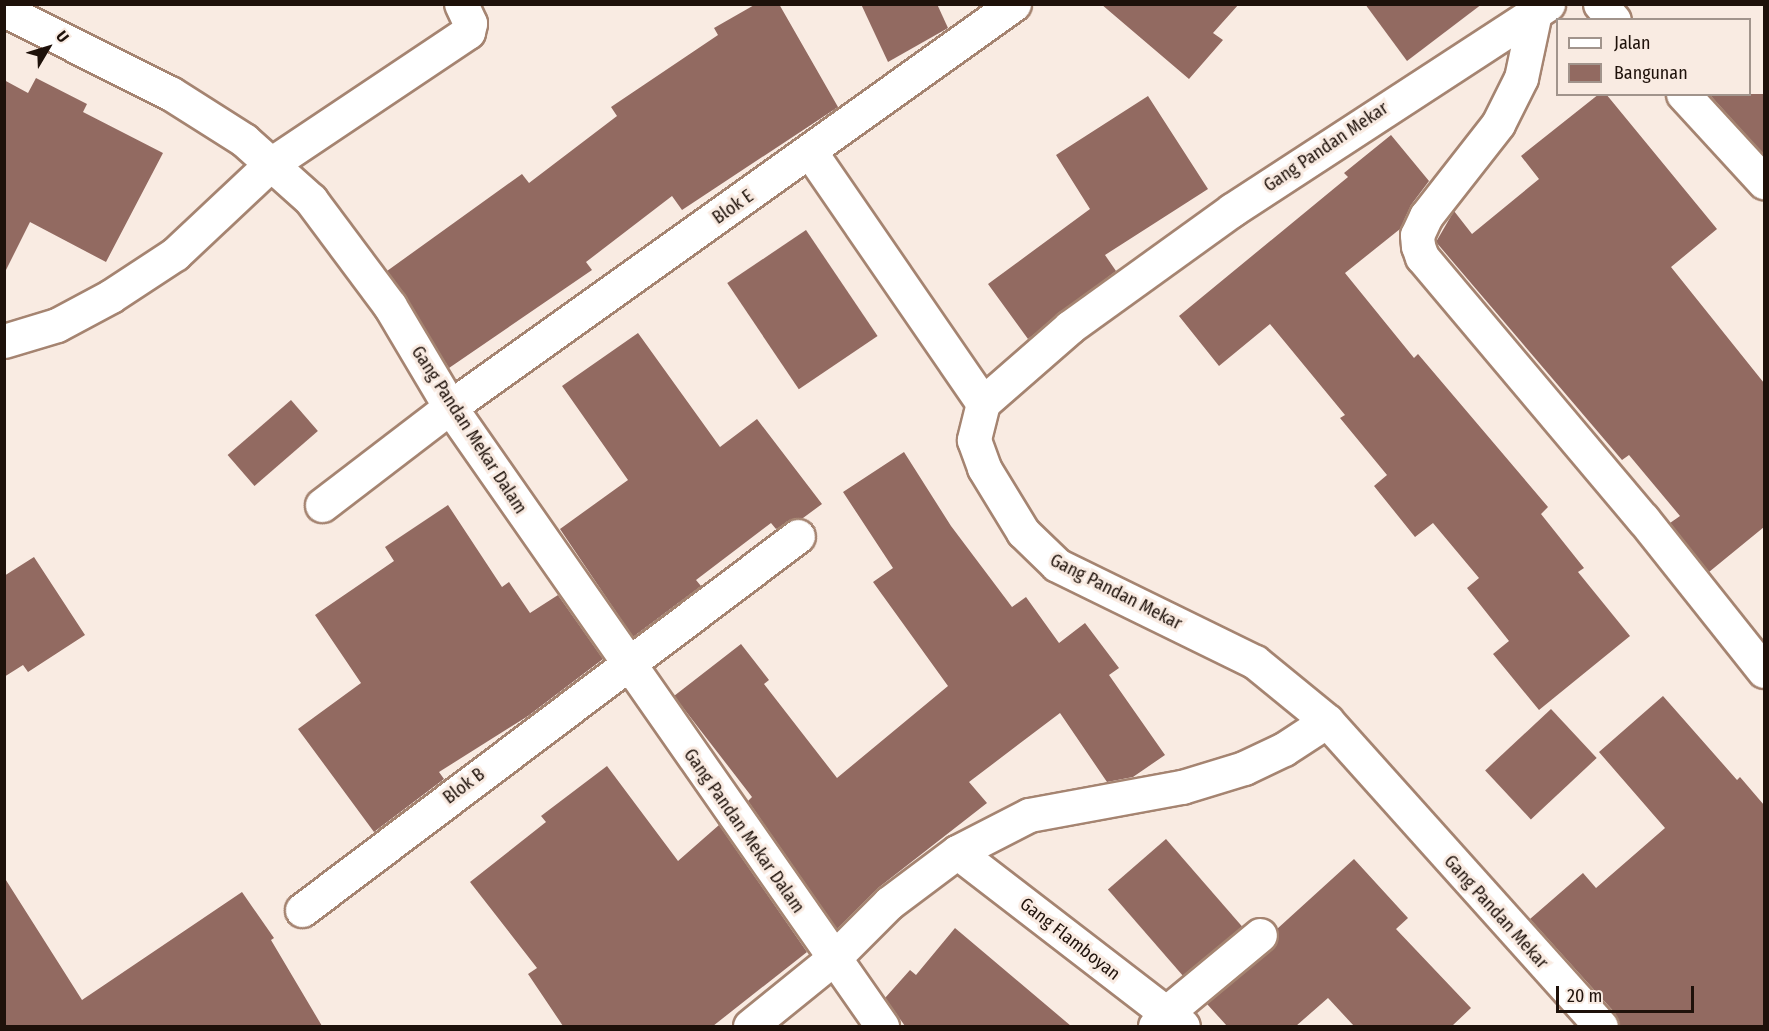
<!DOCTYPE html>
<style>
body{margin:0}
#map{position:relative;width:1769px;height:1031px;overflow:hidden;background:#f9ebe2;font-family:"Fira Sans Condensed",sans-serif}
div>[style]{position:absolute}
.building>*{inset:0;background:#926a61;transform-origin:0 0}
.roads{filter:drop-shadow(2px 0 #a58471) drop-shadow(-2px 0 #a58471) drop-shadow(0 2px #a58471) drop-shadow(0 -2px #a58471)}
.minor>*{height:33px;margin:-16.5px;padding:0 16.5px;transform-origin:16.5px;border-radius:16.5px;background:#fff}
span{translate:-50% -50%;white-space:nowrap;text-align:center;line-height:1.15;-webkit-text-stroke:6px #f9ebe2;paint-order:stroke}
.street-label{font-size:18px;color:#1e110a}
.frame{position:absolute;inset:0;border:6px solid #1e110a;pointer-events:none}
.legend{position:absolute;left:1556px;top:18px;width:195px;height:78px;box-sizing:border-box;background:#f9ebe2;border:2px solid #a1948c;margin:0;padding:8px 10px;list-style:none;font-size:18px;color:#1e110a}
.legend li{display:flex;align-items:center;gap:12px;height:30px}
.legend b{width:30px;border:2px solid #a1948c}
.north{position:absolute;left:18px;top:18px;width:60px;height:60px;-webkit-text-stroke:4px #f9ebe2;paint-order:stroke;rotate:52deg;font-size:16px;font-weight:700;line-height:24px;text-align:center;color:#1e110a}
.north::after{content:'';display:block;margin:auto;width:21px;height:27px;background:#1e110a;clip-path:polygon(50% 0,100% 100%,50% 72%,0 100%)}
.scale{position:absolute;left:1556px;top:986px;width:138px;height:27px;box-sizing:border-box;border:3px solid #1e110a;border-top:0;padding-left:8px;font-size:18px;line-height:21px;white-space:nowrap;color:#1e110a;-webkit-text-stroke:4px #f9ebe2;paint-order:stroke}
</style>
<div id="map">
<div class="building">
<i style="clip-path:polygon(756px 4px,779px 4px,838px 107px,682px 210px,672px 196px,586px 262px,592px 270px,449px 368px,387px 271px,522px 174px,529px 183px,617px 116px,611px 107px,718px 35px,714px 28px)"></i>
<i style="clip-path:polygon(861px 4px,937px 4px,948px 28px,888px 62px)"></i>
<i style="clip-path:polygon(1101px 4px,1239px 4px,1213px 33px,1223px 40px,1189px 79px)"></i>
<i style="clip-path:polygon(1365px 4px,1482px 4px,1407px 61px)"></i>
<i style="clip-path:polygon(36px 78px,87px 104px,83px 112px,163px 153px,106px 262px,30px 222px,4px 274px,4px 80px,28px 93px)"></i>
<i style="clip-path:polygon(1599px 94px,1606px 94px,1717px 229px,1671px 267px,1764px 383px,1764px 527px,1709px 572px,1670px 523px,1680px 516px,1629px 455px,1622px 460px,1436px 242px,1454px 211px,1472px 234px,1539px 179px,1521px 156px)"></i>
<i style="clip-path:polygon(1709px 94px,1764px 94px,1764px 155px)"></i>
<i style="clip-path:polygon(1148px 96px,1208px 189px,1105px 255px,1116px 271px,1028px 339px,988px 284px,1090px 209px,1056px 155px)"></i>
<i style="clip-path:polygon(1391px 135px,1429px 181px,1411px 205px,1400px 229px,1345px 273px,1414px 358px,1418px 354px,1548px 507px,1541px 514px,1584px 568px,1578px 572px,1630px 636px,1539px 710px,1493px 654px,1509px 641px,1467px 588px,1479px 578px,1433px 523px,1415px 537px,1374px 486px,1387px 475px,1340px 418px,1345px 415px,1270px 324px,1219px 366px,1179px 316px,1348px 177px,1344px 173px)"></i>
<i style="left:806px;top:230px;width:128px;height:95px;rotate:56deg"></i>
<i style="clip-path:polygon(638px 333px,720px 447px,757px 419px,822px 504px,803px 518px,795px 518px,776px 529px,771px 523px,696px 580px,701px 586px,633px 637px,560px 529px,628px 480px,562px 386px)"></i>
<i style="left:291px;top:400px;width:41px;height:84px;rotate:49deg"></i>
<i style="clip-path:polygon(904px 452px,951px 526px,1012px 607px,1026px 597px,1059px 643px,1085px 623px,1119px 668px,1109px 675px,1165px 755px,1133px 777px,1107px 782px,1060px 713px,969px 782px,987px 803px,878px 888px,837px 929px,748px 801px,752px 797px,674px 696px,741px 644px,769px 680px,764px 684px,837px 778px,948px 686px,873px 582px,893px 568px,843px 492px)"></i>
<i style="clip-path:polygon(448px 505px,502px 587px,509px 582px,530px 613px,558px 595px,603px 659px,528px 716px,439px 772px,444px 779px,374px 832px,298px 729px,361px 683px,315px 615px,394px 561px,385px 547px)"></i>
<i style="clip-path:polygon(34px 557px,85px 635px,28px 672px,23px 665px,4px 677px,4px 576px)"></i>
<i style="clip-path:polygon(1663px 696px,1737px 780px,1740px 777px,1764px 805px,1764px 1026px,1619px 1026px,1615px 1013px,1530px 919px,1583px 873px,1596px 888px,1665px 828px,1599px 752px)"></i>
<i style="left:1551px;top:709px;width:67px;height:90px;rotate:47deg"></i>
<i style="clip-path:polygon(607px 766px,678px 861px,719px 825px,807px 952px,713px 1026px,563px 1026px,528px 974px,537px 968px,470px 882px,546px 822px,541px 816px)"></i>
<i style="left:1166px;top:839px;width:116px;height:77px;rotate:49deg"></i>
<i style="clip-path:polygon(1354px 859px,1408px 918px,1396px 929px,1471px 1008px,1452px 1026px,1354px 1026px,1328px 998px,1296px 1026px,1227px 1026px,1207px 1004px,1272px 949px,1278px 941px,1277px 929px)"></i>
<i style="clip-path:polygon(4px 877px,82px 1000px,242px 892px,274px 938px,271px 940px,322px 1026px,4px 1026px)"></i>
<i style="clip-path:polygon(955px 928px,1071px 1026px,905px 1026px,885px 998px,910px 970px,916px 975px)"></i>
</div>
<div class="roads">
<div class="minor">
<i style="left:1548px;top:4px;width:377px;rotate:146.9deg"></i>
<i style="left:1232px;top:210px;width:200px;rotate:144.2deg"></i>
<i style="left:1070px;top:327px;width:116px;rotate:138.9deg"></i>
<i style="left:983px;top:403px;width:38px;rotate:104deg"></i>
<i style="left:974px;top:440px;width:30px;rotate:70deg"></i>
<i style="left:984px;top:468px;width:75px;rotate:58.6deg"></i>
<i style="left:1023px;top:532px;width:47px;rotate:44.1deg"></i>
<i style="left:1057px;top:565px;width:220px;rotate:26.1deg"></i>
<i style="left:1255px;top:662px;width:93px;rotate:39.3deg"></i>
<i style="left:1327px;top:721px;width:410px;rotate:48.1deg"></i>
<i style="left:1600px;top:4px;width:21px;rotate:49deg"></i>
<i style="left:4px;top:10px;width:186px;rotate:26.6deg"></i>
<i style="left:170px;top:93px;width:88px;rotate:32.4deg"></i>
<i style="left:244px;top:140px;width:90px;rotate:41.8deg"></i>
<i style="left:311px;top:200px;width:132px;rotate:53.3deg"></i>
<i style="left:390px;top:306px;width:117px;rotate:59.3deg"></i>
<i style="left:450px;top:407px;width:755px;rotate:55.09deg"></i>
<i style="left:1534px;top:17px;width:62px;rotate:102deg"></i>
<i style="left:1521px;top:78px;width:51px;rotate:116.6deg"></i>
<i style="left:1498px;top:124px;width:117px;rotate:128deg"></i>
<i style="left:1426px;top:216px;width:21px;rotate:115deg"></i>
<i style="left:1417px;top:235px;width:11px;rotate:85deg"></i>
<i style="left:1418px;top:246px;width:12px;rotate:70deg"></i>
<i style="left:1422px;top:257px;width:343px;rotate:49.9deg"></i>
<i style="left:1643px;top:519px;width:194px;rotate:51.5deg"></i>
<i style="left:1683px;top:94px;width:120px;rotate:47.4deg"></i>
<i style="left:811px;top:153px;width:303px;rotate:55.5deg"></i>
<i style="left:4px;top:341px;width:55px;rotate:-16.8deg"></i>
<i style="left:57px;top:325px;width:61px;rotate:-28.2deg"></i>
<i style="left:111px;top:296px;width:77px;rotate:-33.3deg"></i>
<i style="left:175px;top:254px;width:132px;rotate:-43.2deg"></i>
<i style="left:271px;top:164px;width:237px;rotate:-33.8deg"></i>
<i style="left:468px;top:32px;width:9px;rotate:-77deg"></i>
<i style="left:470px;top:23px;width:21px;rotate:-115deg"></i>
<i style="left:322px;top:505px;width:161px;rotate:-37.4deg"></i>
<i style="left:450px;top:407px;width:693px;rotate:-35.55deg"></i>
<i style="left:957px;top:852px;width:285px;rotate:37.6deg"></i>
<i style="left:302px;top:910px;width:621px;rotate:-37.02deg"></i>
<i style="left:750px;top:1026px;width:108px;rotate:-39deg"></i>
<i style="left:834px;top:958px;width:78px;rotate:-45deg"></i>
<i style="left:889px;top:903px;width:85px;rotate:-36.9deg"></i>
<i style="left:957px;top:852px;width:81px;rotate:-27.2deg"></i>
<i style="left:1029px;top:815px;width:156px;rotate:-10.4deg"></i>
<i style="left:1182px;top:787px;width:65px;rotate:-17deg"></i>
<i style="left:1244px;top:768px;width:44px;rotate:-25.4deg"></i>
<i style="left:1284px;top:749px;width:51px;rotate:-33.1deg"></i>
<i style="left:1155px;top:1026px;width:17px;rotate:-50deg"></i>
<i style="left:1166px;top:1013px;width:122px;rotate:-39.7deg"></i>
</div>
</div>
<div class="street-label">
<span style="left:1326px;top:147px;rotate:-34deg">Gang Pandan Mekar</span>
<span style="left:733px;top:207px;rotate:-35deg">Blok E</span>
<span style="left:469px;top:430px;rotate:57deg">Gang Pandan Mekar Dalam</span>
<span style="left:1116px;top:592px;rotate:27deg">Gang Pandan Mekar</span>
<span style="left:464px;top:786px;rotate:-37deg">Blok B</span>
<span style="left:744px;top:831px;rotate:55deg">Gang Pandan Mekar Dalam</span>
<span style="left:1496px;top:912px;rotate:48deg">Gang Pandan Mekar</span>
<span style="left:1070px;top:939px;rotate:38deg">Gang Flamboyan</span>
</div>
<div class="frame"></div>
<ul class="legend">
<li><b style="height:8px;background:#fff"></b>Jalan</li>
<li><b style="height:16px;background:#926a61"></b>Bangunan</li>
</ul>
<div class="north">U</div>
<div class="scale">20 m</div>
</div>
